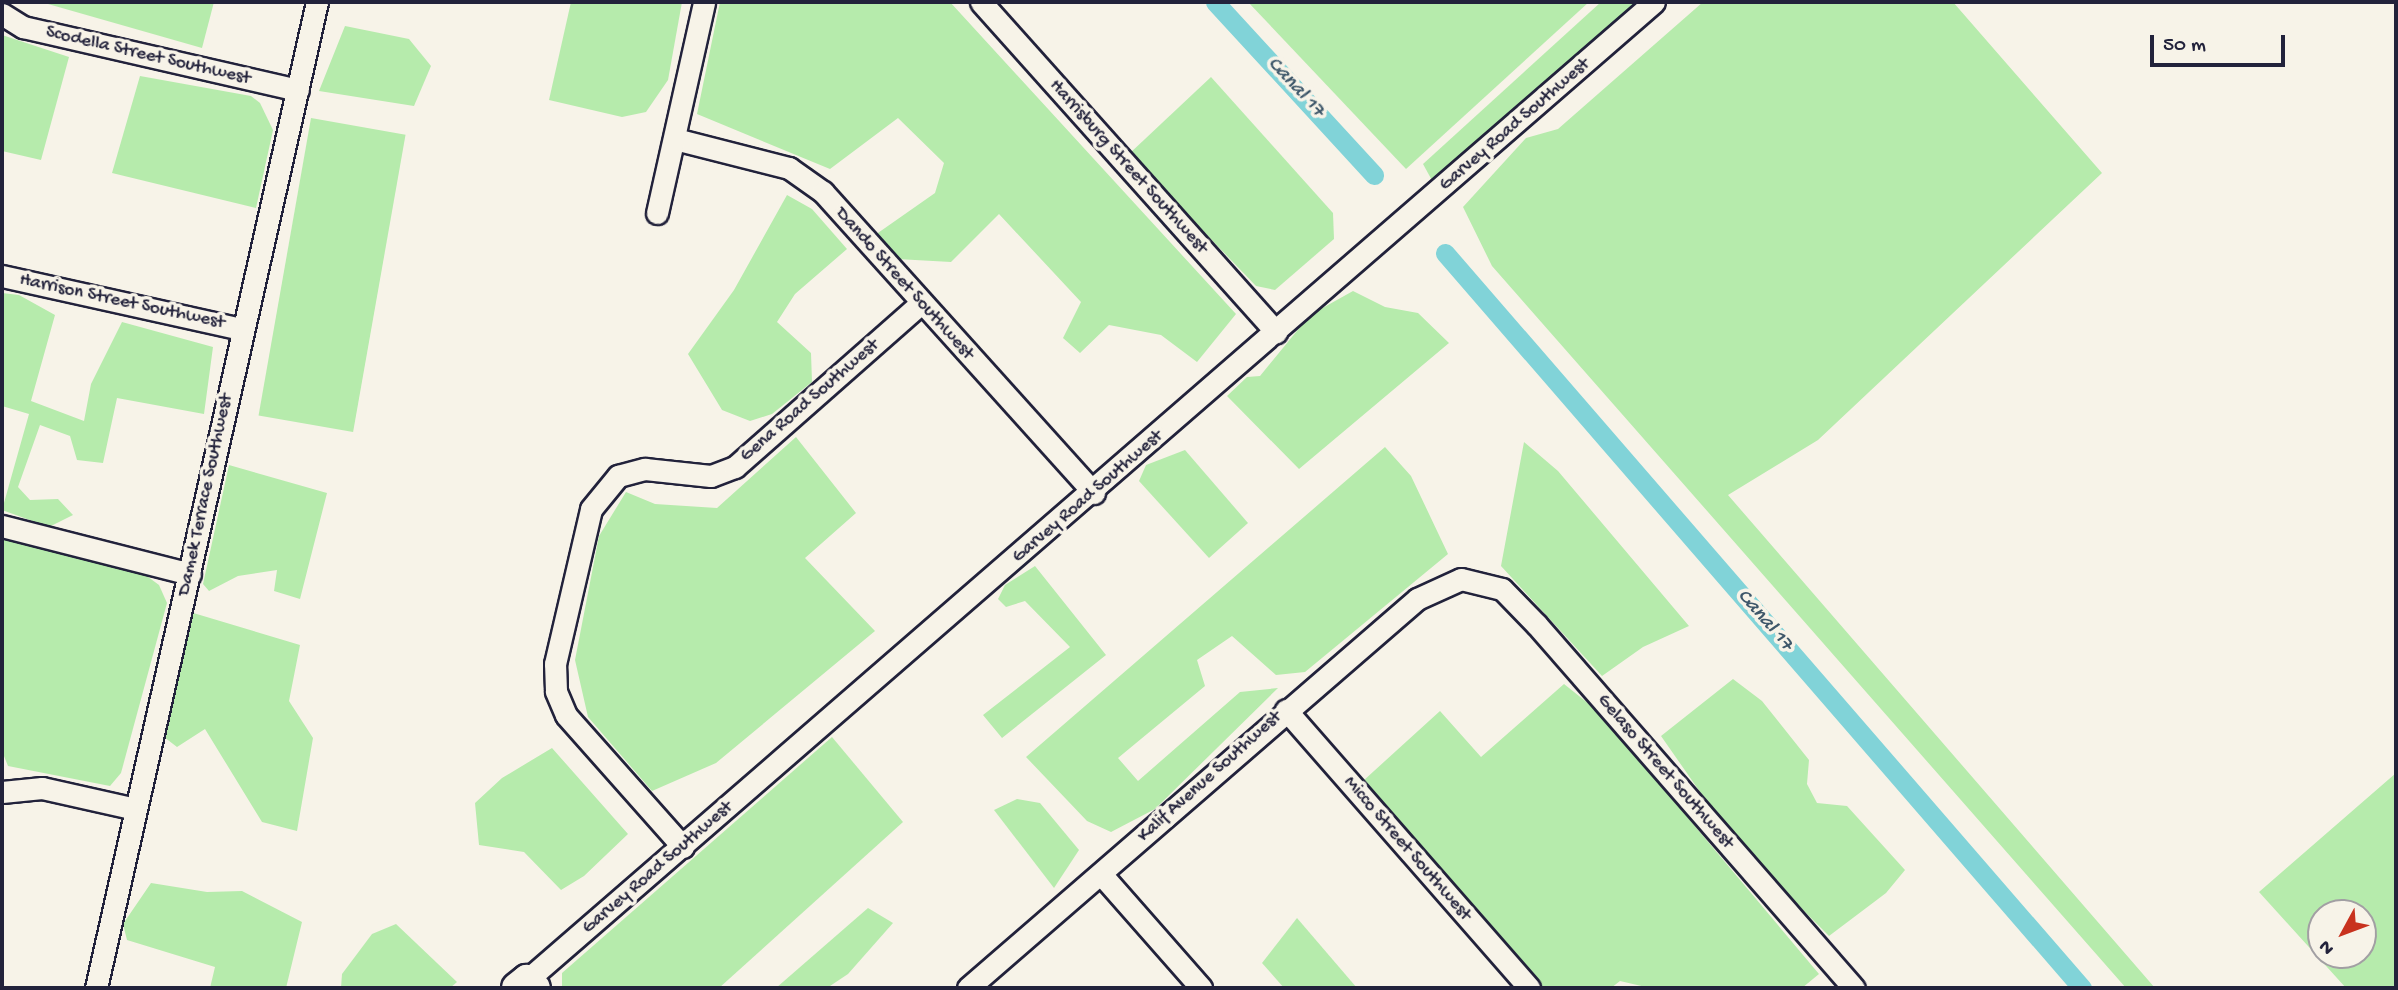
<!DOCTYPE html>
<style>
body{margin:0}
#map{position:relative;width:2398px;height:990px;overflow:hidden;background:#f7f3e8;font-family:"Gochi Hand",sans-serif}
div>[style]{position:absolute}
.green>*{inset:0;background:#b6ebac;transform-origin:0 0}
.canal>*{height:19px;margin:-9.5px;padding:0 9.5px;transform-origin:9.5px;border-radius:9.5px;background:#81d3d8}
.roads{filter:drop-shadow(2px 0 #22223b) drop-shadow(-2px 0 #22223b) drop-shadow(0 2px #22223b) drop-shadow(0 -2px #22223b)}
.street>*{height:21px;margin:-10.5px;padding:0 10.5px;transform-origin:10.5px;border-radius:10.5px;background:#f7f3e8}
.secondary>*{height:30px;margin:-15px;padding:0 15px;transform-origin:15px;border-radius:15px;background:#f7f3e8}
span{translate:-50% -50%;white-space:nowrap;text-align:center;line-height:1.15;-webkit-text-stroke:7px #f7f3e8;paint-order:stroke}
.street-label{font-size:19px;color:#22223b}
.water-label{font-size:21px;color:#3e576a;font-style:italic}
.frame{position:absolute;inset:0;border:4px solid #22223b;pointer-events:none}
.north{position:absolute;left:2307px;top:899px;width:70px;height:70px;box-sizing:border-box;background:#f7f3e8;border:2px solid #a29fa3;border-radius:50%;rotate:229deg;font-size:19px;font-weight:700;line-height:28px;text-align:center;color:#22223b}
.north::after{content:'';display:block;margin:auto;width:24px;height:32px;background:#c8321e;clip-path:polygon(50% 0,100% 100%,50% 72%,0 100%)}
.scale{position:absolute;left:2150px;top:35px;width:135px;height:32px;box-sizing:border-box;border:4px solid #22223b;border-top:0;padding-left:9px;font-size:21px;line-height:24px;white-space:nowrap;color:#22223b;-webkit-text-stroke:5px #f7f3e8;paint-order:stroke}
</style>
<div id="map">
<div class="green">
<i style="clip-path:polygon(41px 2px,214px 2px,202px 48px)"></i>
<i style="clip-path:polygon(571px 2px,682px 2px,668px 80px,646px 112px,622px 117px,549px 100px)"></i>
<i style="clip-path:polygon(720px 2px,950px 2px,1236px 314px,1197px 362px,1161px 335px,1109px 325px,1080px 353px,1063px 338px,1081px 302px,999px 214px,951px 262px,897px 259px,875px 235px,935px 193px,944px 163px,898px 118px,830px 169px,697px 114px)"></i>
<i style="clip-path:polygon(1248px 2px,1589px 2px,1406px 169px)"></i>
<i style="clip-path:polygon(1601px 2px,1639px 3px,1434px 184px,1423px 164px)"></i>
<i style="clip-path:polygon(1703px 2px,1953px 2px,2102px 173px,1818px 440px,1728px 495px,2155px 988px,2126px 988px,1492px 266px,1463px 207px,1526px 138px,1558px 129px)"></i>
<i style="clip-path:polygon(345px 26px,409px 39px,431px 66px,414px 106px,319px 91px)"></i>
<i style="clip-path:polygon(2px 35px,69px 57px,41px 160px,2px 151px)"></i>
<i style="clip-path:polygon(140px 76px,251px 96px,260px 103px,273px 130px,256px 208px,112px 173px)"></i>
<i style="clip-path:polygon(1211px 77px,1333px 213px,1334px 239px,1275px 290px,1256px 286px,1129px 154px)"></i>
<i style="left:311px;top:118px;width:96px;height:302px;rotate:10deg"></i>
<i style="clip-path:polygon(787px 195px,812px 209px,847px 249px,795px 294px,777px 322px,811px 353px,812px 382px,772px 414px,750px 421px,722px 410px,688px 354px,734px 290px)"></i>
<i style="clip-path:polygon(1353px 291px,1385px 307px,1418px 313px,1449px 343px,1299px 469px,1227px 396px,1247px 377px,1260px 376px,1310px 315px)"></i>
<i style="clip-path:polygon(2px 293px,19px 295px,55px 315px,31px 401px,84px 421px,91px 384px,122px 322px,213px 347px,204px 414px,117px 398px,103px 463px,77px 460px,70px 436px,40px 425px,18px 487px,30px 500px,58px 499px,73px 515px,49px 527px,2px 510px,29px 414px,2px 406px)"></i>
<i style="clip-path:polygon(796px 437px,856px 513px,805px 558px,875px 631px,716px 763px,652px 791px,588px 717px,575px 660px,599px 536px,626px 492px,655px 504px,717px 508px)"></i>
<i style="clip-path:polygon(1524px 442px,1558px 471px,1689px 626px,1643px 647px,1602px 676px,1501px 566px)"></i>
<i style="clip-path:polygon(1385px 447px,1411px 476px,1448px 554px,1305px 672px,1276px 675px,1232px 636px,1197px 660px,1205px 686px,1118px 758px,1138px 781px,1240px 692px,1278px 688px,1155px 809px,1111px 832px,1087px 821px,1026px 757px)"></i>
<i style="clip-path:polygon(1185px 450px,1248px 523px,1209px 558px,1139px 481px,1146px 465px)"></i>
<i style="clip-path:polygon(229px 465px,327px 493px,300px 599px,274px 591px,277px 570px,238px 576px,209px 591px,203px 584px)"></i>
<i style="clip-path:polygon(2px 538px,140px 571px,159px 585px,167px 603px,121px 773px,110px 786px,8px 766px,2px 751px)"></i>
<i style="clip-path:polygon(1035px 566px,1106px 655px,1002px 738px,983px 715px,1070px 647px,1025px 601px,1006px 607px,998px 599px,1005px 585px)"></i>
<i style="clip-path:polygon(190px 612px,300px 645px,289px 701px,313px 738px,297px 831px,262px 822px,205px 729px,177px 747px,164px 737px)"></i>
<i style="clip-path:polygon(1733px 679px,1762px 701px,1809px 760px,1807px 784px,1817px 803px,1847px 806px,1905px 870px,1886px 893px,1829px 936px,1735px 842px,1661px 736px)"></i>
<i style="clip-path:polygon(1564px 684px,1599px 712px,1819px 974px,1802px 988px,1650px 988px,1620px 981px,1611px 988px,1544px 988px,1363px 781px,1440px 711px,1481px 757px)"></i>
<i style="clip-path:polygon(832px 737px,903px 822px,719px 988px,562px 988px,562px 973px)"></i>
<i style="clip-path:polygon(552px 748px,628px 834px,584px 876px,561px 890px,524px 852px,479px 845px,475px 803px,502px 778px)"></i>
<i style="clip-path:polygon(evenodd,2396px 773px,2396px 988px,2346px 988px,2259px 892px,2396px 773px,2321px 913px,2363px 913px,2363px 955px,2321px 955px,2321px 913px)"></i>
<i style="clip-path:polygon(1017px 799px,1040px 803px,1079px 850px,1054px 888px,994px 810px)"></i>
<i style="clip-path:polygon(151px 883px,207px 892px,242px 891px,302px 922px,286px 988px,210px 988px,215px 967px,127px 940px,123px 924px)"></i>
<i style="clip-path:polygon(868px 908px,893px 923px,848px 974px,827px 988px,776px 988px)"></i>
<i style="clip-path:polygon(1297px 918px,1357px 988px,1284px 988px,1262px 963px)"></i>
<i style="clip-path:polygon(396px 924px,457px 982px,450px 988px,341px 988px,342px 974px,372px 934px)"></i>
</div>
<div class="canal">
<i style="left:1215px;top:2px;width:235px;rotate:47.4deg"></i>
<i style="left:1445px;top:253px;width:973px;rotate:49.09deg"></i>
</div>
<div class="roads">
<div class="street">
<i style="left:981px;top:2px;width:443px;rotate:48.2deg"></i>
<i style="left:2px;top:14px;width:25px;rotate:32deg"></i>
<i style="left:23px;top:27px;width:282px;rotate:12.9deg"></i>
<i style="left:675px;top:139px;width:118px;rotate:14.3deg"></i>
<i style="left:789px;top:168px;width:42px;rotate:35.2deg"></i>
<i style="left:823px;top:192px;width:405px;rotate:48deg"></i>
<i style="left:657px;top:213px;width:216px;rotate:-77.4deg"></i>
<i style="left:2px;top:276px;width:246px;rotate:12.5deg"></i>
<i style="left:2px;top:526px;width:194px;rotate:14.3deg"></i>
<i style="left:1286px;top:710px;width:369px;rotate:48.8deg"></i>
<i style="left:2px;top:792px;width:40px;rotate:-5.7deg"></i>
<i style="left:42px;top:788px;width:96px;rotate:12.6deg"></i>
<i style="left:683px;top:847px;width:176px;rotate:-131.6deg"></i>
<i style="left:566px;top:715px;width:26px;rotate:-113deg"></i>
<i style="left:556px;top:691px;width:27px;rotate:-92deg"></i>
<i style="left:555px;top:664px;width:159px;rotate:-76.9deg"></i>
<i style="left:591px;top:509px;width:43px;rotate:-50.7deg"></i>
<i style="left:618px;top:476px;width:28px;rotate:-15deg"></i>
<i style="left:645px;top:469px;width:66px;rotate:6.1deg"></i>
<i style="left:711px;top:476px;width:26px;rotate:-21deg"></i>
<i style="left:735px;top:467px;width:248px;rotate:-41.4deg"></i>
<i style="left:1101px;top:874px;width:152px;rotate:48.7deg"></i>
<i style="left:527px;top:980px;width:1492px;rotate:-40.95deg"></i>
<i style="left:96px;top:988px;width:1010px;rotate:-77.37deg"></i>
<i style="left:968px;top:988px;width:594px;rotate:-40.9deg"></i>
<i style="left:1417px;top:599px;width:48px;rotate:-24.4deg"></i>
<i style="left:1461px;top:579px;width:42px;rotate:13.7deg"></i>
<i style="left:1502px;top:589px;width:50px;rotate:45.8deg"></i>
<i style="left:1537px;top:625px;width:482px;rotate:48.9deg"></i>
</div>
<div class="secondary">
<i style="left:517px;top:988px;width:13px;rotate:-39deg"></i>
<i style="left:527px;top:980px;width:11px;rotate:45deg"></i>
</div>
</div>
<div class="street-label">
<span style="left:148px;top:56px;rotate:13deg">Scodella Street Southwest</span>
<span style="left:1515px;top:125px;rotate:-41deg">Garvey Road Southwest</span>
<span style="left:1128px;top:167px;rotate:48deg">Harrisburg Street Southwest</span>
<span style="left:904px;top:284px;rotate:48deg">Dando Street Southwest</span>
<span style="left:122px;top:302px;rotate:12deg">Harrison Street Southwest</span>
<span style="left:810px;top:401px;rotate:-41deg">Gena Road Southwest</span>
<span style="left:206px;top:495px;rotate:-78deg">Damek Terrace Southwest</span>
<span style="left:1088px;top:497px;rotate:-41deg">Garvey Road Southwest</span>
<span style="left:1665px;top:772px;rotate:49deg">Gelaso Street Southwest</span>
<span style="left:1210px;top:777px;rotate:-42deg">Kalif Avenue Southwest</span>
<span style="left:1407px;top:849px;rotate:49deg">Micco Street Southwest</span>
<span style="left:658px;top:868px;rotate:-41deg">Garvey Road Southwest</span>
</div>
<div class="water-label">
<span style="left:1295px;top:88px;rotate:47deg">Canal 17</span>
<span style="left:1764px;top:621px;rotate:49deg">Canal 17</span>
</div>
<div class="frame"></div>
<div class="north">N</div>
<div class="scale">50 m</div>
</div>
